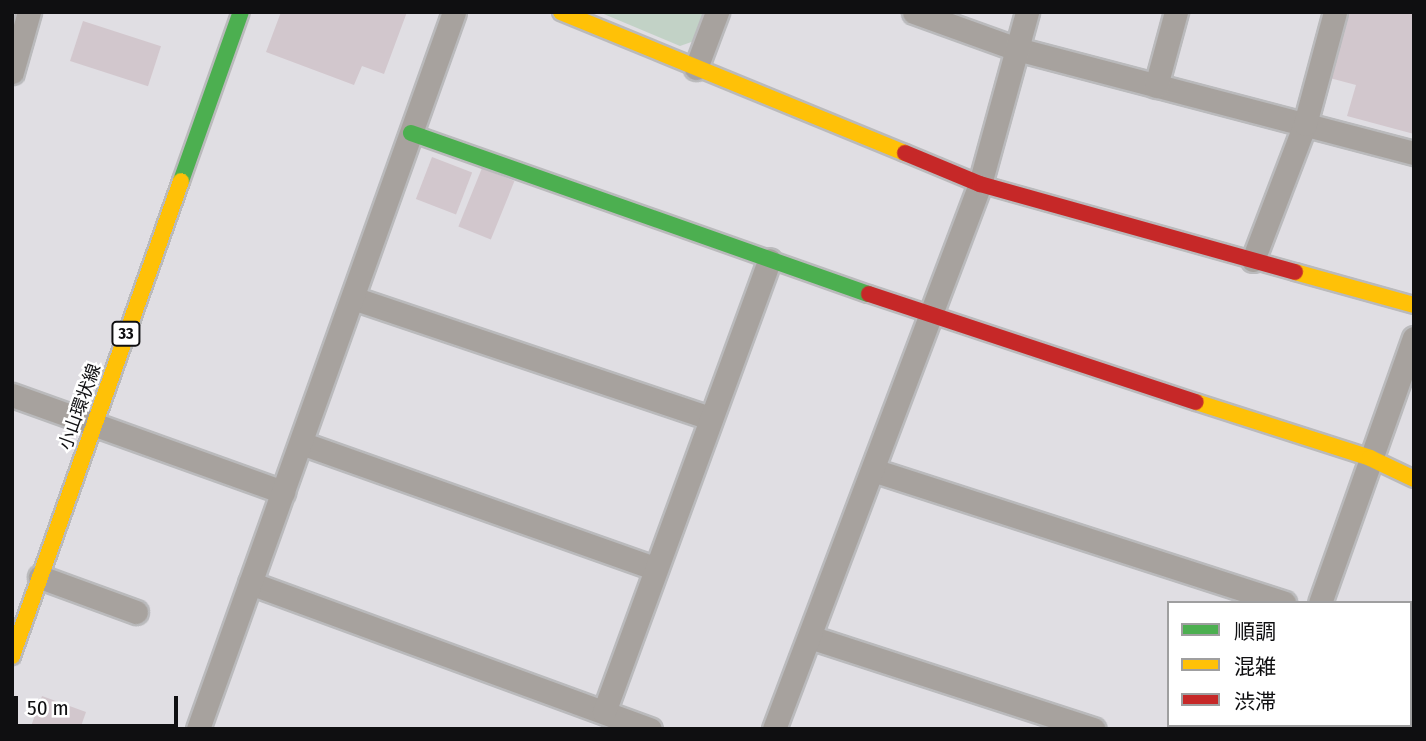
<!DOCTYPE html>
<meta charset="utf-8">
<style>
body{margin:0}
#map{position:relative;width:1426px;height:741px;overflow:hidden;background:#e0dee3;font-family:"Fira Sans Condensed","Noto Sans JP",sans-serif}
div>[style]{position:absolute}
.green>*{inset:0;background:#c2d2c6}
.building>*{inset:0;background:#d2c7cd;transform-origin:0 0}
.roads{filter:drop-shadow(2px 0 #bababc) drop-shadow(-2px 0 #bababc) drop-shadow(0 2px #bababc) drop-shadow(0 -2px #bababc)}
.street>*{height:23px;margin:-11.5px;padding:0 11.5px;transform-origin:11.5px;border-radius:11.5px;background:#a7a29e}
.fast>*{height:16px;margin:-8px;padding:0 8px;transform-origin:8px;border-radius:8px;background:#4caf50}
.slow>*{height:16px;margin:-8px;padding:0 8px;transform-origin:8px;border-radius:8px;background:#ffc107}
.jam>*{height:16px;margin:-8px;padding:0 8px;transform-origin:8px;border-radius:8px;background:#c62828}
span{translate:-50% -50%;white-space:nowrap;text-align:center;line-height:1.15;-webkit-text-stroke:5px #fff;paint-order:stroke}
.shield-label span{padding:2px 5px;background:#fff;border:2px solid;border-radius:5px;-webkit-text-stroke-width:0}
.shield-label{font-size:16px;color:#0f0f11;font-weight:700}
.street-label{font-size:18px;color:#0f0f11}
.frame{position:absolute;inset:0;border:14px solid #0f0f11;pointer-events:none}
.legend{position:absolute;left:1167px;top:601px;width:245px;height:126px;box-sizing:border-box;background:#fff;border:2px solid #9f9fa0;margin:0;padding:9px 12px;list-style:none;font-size:21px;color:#0f0f11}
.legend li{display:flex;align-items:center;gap:14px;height:35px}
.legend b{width:35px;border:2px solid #9f9fa0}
.scale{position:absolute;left:14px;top:696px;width:164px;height:32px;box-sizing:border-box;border:4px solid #0f0f11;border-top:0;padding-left:9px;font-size:21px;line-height:24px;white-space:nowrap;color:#0f0f11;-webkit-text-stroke:5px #fff;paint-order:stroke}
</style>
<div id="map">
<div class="green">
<i style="clip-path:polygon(599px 12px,706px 12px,697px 40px,680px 46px)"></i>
</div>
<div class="building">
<i style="clip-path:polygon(281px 12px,407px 12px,384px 74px,362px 66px,354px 85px,266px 52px)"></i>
<i style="clip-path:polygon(1344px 12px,1414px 12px,1414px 134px,1347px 116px,1356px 85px,1326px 77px)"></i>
<i style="left:83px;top:21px;width:82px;height:42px;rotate:18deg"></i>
<i style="left:432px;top:157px;width:43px;height:45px;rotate:21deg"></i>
<i style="left:482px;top:168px;width:35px;height:63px;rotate:22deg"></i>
<i style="clip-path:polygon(42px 696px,86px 712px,80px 729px,30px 729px)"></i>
</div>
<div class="roads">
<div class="street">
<i style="left:914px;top:12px;width:109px;rotate:19.8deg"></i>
<i style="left:1017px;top:49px;width:410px;rotate:14.7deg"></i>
<i style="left:696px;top:68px;width:60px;rotate:-69.4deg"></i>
<i style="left:12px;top:72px;width:62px;rotate:-74.2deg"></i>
<i style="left:1156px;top:86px;width:77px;rotate:-74.9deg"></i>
<i style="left:1253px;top:260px;width:146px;rotate:-69.1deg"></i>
<i style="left:1305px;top:124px;width:116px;rotate:-75deg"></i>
<i style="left:353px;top:298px;width:377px;rotate:18.6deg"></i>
<i style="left:12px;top:395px;width:288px;rotate:19.7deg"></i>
<i style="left:301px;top:443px;width:374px;rotate:19.5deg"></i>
<i style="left:873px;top:470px;width:432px;rotate:17.9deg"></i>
<i style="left:40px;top:577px;width:102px;rotate:20deg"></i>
<i style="left:250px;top:583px;width:426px;rotate:20.1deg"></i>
<i style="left:1320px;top:603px;width:281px;rotate:-70.5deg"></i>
<i style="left:810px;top:637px;width:298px;rotate:18deg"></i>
<i style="left:604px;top:712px;width:481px;rotate:-69.9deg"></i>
<i style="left:198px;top:729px;width:761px;rotate:-70.35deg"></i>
<i style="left:774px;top:729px;width:583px;rotate:-69.29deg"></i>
<i style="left:980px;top:184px;width:178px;rotate:-74.7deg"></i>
<i style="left:1274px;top:729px;width:4px;rotate:-76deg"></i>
</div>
<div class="fast">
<i style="left:411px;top:133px;width:485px;rotate:19.4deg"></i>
<i style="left:181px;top:181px;width:179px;rotate:-70.5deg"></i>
</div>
<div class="slow">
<i style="left:561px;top:12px;width:372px;rotate:22.3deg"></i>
<i style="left:1295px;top:272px;width:123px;rotate:15.5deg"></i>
<i style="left:1196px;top:402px;width:183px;rotate:17.8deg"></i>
<i style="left:1370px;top:458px;width:49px;rotate:25.5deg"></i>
<i style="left:12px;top:656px;width:504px;rotate:-70.41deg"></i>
</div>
<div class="jam">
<i style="left:905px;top:153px;width:81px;rotate:22.5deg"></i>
<i style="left:980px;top:184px;width:327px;rotate:15.6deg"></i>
<i style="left:869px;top:294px;width:344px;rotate:18.3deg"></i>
</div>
</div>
<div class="shield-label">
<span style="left:126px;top:334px">33</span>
</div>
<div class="street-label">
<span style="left:80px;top:407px;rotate:-70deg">小山環状線</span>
</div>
<div class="frame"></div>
<ul class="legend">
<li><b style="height:9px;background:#4caf50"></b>順調</li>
<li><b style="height:9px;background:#ffc107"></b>混雑</li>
<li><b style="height:9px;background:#c62828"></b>渋滞</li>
</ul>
<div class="scale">50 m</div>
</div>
